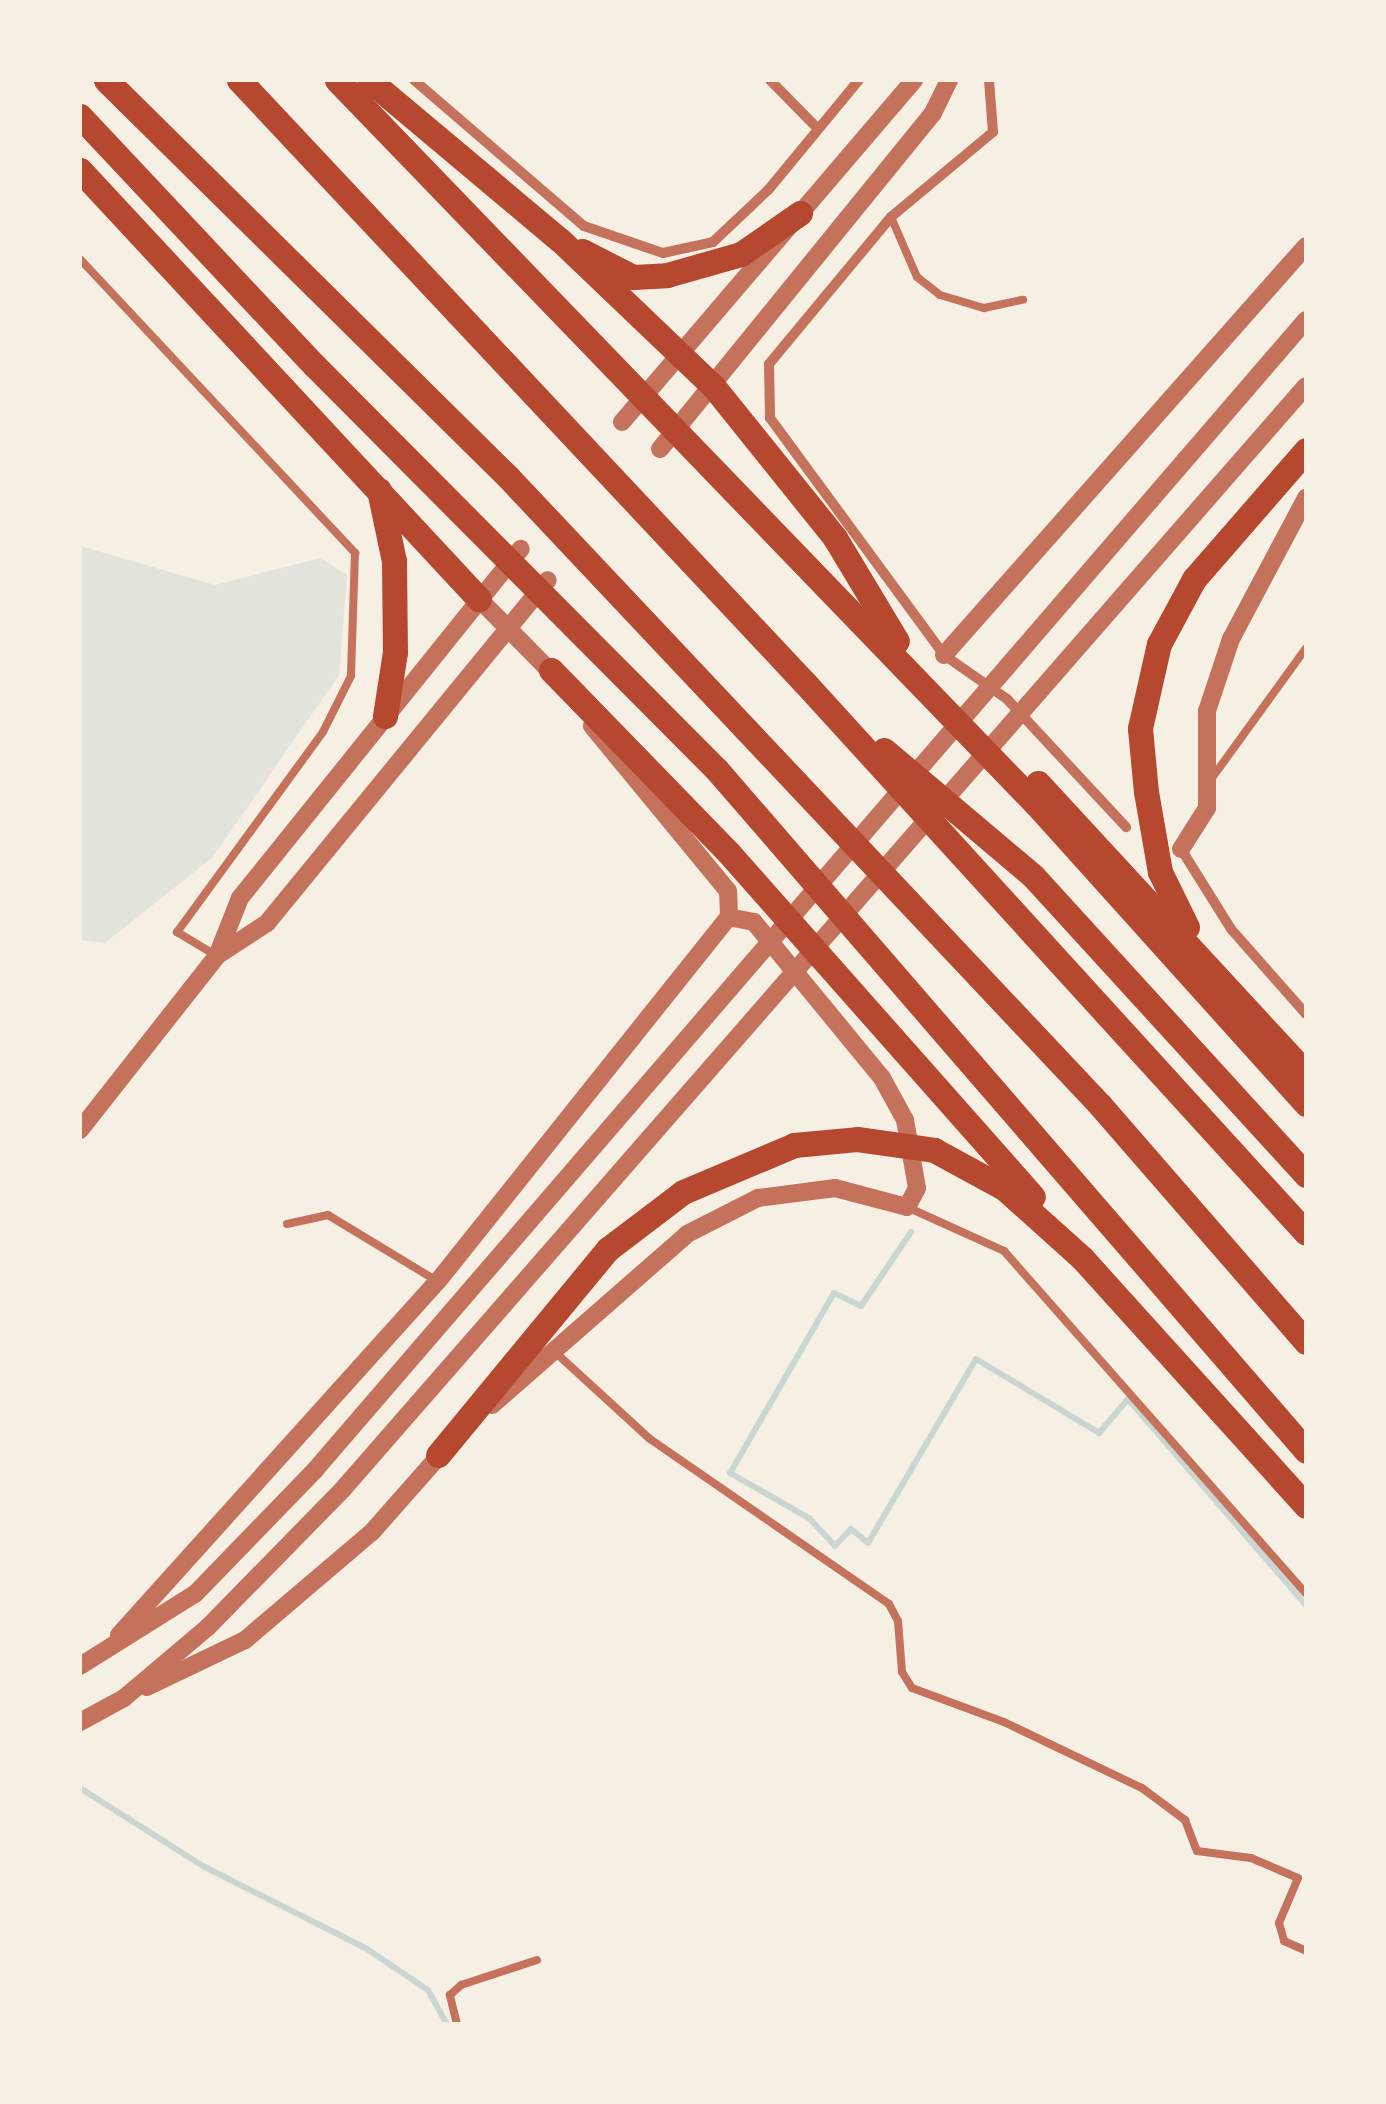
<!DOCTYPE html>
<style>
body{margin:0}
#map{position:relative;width:1386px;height:2104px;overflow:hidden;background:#f6efe4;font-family:"Source Sans 3",sans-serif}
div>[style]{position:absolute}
.green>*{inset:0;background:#e2e4dc}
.stream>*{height:6px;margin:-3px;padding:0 3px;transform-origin:3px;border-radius:3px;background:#c9d6d2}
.service>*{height:8px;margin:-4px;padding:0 4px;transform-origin:4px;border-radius:4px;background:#c5725c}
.minor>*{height:10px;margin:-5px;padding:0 5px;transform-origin:5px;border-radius:5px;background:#c5725c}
.tertiary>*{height:18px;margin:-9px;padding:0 9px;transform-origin:9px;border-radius:9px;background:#c5725c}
.motorway>*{height:25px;margin:-12.5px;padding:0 12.5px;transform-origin:12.5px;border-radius:12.5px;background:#b5482f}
span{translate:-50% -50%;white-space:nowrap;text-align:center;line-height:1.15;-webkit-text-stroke:8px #f6efe4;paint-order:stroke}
.frame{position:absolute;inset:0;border:82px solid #f6efe4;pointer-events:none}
</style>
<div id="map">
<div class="green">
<i style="clip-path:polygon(80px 546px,215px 585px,320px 558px,347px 575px,339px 675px,213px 857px,105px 943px,80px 940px)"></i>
</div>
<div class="stream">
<i style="left:911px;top:1232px;width:89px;rotate:124deg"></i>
<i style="left:861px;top:1306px;width:30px;rotate:-154deg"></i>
<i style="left:834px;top:1293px;width:208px;rotate:120deg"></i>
<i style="left:730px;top:1473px;width:91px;rotate:29.7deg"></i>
<i style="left:809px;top:1518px;width:38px;rotate:47deg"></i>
<i style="left:835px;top:1546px;width:23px;rotate:-47deg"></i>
<i style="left:851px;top:1529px;width:22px;rotate:39deg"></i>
<i style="left:868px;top:1543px;width:213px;rotate:-59.6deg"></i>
<i style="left:976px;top:1359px;width:144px;rotate:31deg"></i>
<i style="left:1099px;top:1433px;width:45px;rotate:-49.5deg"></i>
<i style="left:1128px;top:1399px;width:272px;rotate:49.2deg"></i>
<i style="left:80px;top:1788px;width:146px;rotate:32.4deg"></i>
<i style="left:203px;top:1866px;width:184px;rotate:26.8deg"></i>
<i style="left:367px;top:1949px;width:73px;rotate:33.9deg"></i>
<i style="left:428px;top:1990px;width:39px;rotate:61deg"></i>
</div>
<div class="service">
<i style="left:891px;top:217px;width:65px;rotate:66.6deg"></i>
<i style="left:917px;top:277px;width:29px;rotate:38deg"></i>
<i style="left:940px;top:295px;width:46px;rotate:16.5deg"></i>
<i style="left:984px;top:308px;width:40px;rotate:-12deg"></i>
<i style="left:80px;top:259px;width:403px;rotate:46.9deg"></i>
<i style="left:355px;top:553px;width:123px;rotate:91.9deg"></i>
<i style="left:351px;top:676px;width:63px;rotate:116.6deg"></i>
<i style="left:323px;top:732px;width:248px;rotate:126.1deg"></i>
<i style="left:177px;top:932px;width:47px;rotate:31deg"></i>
<i style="left:1212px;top:778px;width:160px;rotate:-54.1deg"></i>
<i style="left:907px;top:1207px;width:107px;rotate:24.4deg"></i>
<i style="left:1004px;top:1251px;width:456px;rotate:48.6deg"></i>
<i style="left:287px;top:1224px;width:42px;rotate:-12.4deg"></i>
<i style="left:328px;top:1215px;width:127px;rotate:31.2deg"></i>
<i style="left:556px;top:1353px;width:127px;rotate:42.5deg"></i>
<i style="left:650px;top:1439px;width:290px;rotate:34.6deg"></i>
<i style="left:889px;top:1604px;width:19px;rotate:62deg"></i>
<i style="left:898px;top:1621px;width:51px;rotate:85.5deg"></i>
<i style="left:902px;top:1672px;width:19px;rotate:58deg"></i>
<i style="left:912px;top:1688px;width:98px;rotate:20.3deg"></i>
<i style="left:1004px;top:1722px;width:153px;rotate:25.6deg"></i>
<i style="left:1142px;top:1788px;width:54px;rotate:36.7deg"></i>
<i style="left:1185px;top:1820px;width:33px;rotate:69deg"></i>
<i style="left:1197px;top:1851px;width:54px;rotate:7.4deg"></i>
<i style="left:1251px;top:1858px;width:51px;rotate:23.1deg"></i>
<i style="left:1298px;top:1878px;width:49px;rotate:112.9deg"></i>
<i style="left:1279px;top:1923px;width:19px;rotate:74deg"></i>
<i style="left:1284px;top:1941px;width:24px;rotate:24deg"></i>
<i style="left:457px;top:2024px;width:30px;rotate:-104deg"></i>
<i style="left:450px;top:1995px;width:15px;rotate:-42deg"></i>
<i style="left:461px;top:1985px;width:80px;rotate:-18.2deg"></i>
</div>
<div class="minor">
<i style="left:414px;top:80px;width:224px;rotate:40.7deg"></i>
<i style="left:584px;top:226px;width:83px;rotate:18.9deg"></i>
<i style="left:663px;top:253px;width:51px;rotate:-12.4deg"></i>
<i style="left:713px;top:242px;width:77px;rotate:-43.4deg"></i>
<i style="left:769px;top:189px;width:141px;rotate:-50.5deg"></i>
<i style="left:770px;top:80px;width:67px;rotate:45.6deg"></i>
<i style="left:989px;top:80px;width:52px;rotate:85.6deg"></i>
<i style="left:993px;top:132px;width:133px;rotate:140.2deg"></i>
<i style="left:891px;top:217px;width:191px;rotate:129.7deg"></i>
<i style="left:769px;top:364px;width:54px;rotate:88.9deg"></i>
<i style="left:770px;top:418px;width:294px;rotate:53.7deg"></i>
<i style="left:944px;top:655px;width:77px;rotate:34.9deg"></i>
<i style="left:1007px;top:699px;width:175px;rotate:47.1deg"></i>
<i style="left:1181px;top:849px;width:94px;rotate:58deg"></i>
<i style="left:1231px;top:929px;width:113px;rotate:48.6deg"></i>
</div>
<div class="tertiary">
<i style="left:622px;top:422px;width:450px;rotate:-49.5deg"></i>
<i style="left:660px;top:449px;width:433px;rotate:-50.9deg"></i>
<i style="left:933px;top:113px;width:37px;rotate:-64deg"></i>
<i style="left:479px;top:599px;width:110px;rotate:45.4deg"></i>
<i style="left:944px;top:655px;width:546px;rotate:-48.49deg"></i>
<i style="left:1181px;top:849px;width:49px;rotate:-57.6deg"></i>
<i style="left:1207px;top:808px;width:97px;rotate:-90deg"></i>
<i style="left:1207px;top:711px;width:76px;rotate:-71.6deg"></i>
<i style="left:1231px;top:639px;width:160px;rotate:-62deg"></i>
<i style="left:218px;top:955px;width:59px;rotate:-33.1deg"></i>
<i style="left:267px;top:923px;width:443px;rotate:-50.7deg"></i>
<i style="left:80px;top:1130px;width:221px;rotate:-51.8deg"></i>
<i style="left:217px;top:956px;width:62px;rotate:-68.4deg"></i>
<i style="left:240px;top:898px;width:448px;rotate:-51.2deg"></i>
<i style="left:492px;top:1405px;width:259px;rotate:-41.2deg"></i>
<i style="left:687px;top:1234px;width:80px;rotate:-26.9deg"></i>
<i style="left:758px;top:1198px;width:78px;rotate:-7.4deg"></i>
<i style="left:835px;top:1188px;width:74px;rotate:14.8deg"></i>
<i style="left:907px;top:1207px;width:21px;rotate:-62deg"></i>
<i style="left:917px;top:1188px;width:69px;rotate:-100deg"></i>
<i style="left:905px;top:1120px;width:48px;rotate:-118.7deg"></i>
<i style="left:882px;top:1078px;width:202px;rotate:-129.4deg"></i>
<i style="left:754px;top:922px;width:25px;rotate:-169deg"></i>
<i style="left:119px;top:1635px;width:477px;rotate:-48deg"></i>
<i style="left:438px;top:1281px;width:466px;rotate:-51.4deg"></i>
<i style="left:729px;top:917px;width:26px;rotate:-92deg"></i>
<i style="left:728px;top:891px;width:214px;rotate:-129.5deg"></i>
<i style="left:80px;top:1666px;width:136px;rotate:-32.1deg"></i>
<i style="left:195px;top:1594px;width:173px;rotate:-45.9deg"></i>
<i style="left:315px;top:1470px;width:1518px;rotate:-49.25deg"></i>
<i style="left:147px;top:1687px;width:109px;rotate:-25.6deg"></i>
<i style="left:245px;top:1640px;width:167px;rotate:-40.4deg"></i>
<i style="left:372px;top:1532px;width:113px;rotate:-48.6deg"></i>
<i style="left:80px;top:1722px;width:50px;rotate:-28.6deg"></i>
<i style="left:124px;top:1698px;width:110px;rotate:-40.2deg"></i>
<i style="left:208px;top:1627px;width:193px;rotate:-45.6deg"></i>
<i style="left:343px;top:1489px;width:1464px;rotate:-48.88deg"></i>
</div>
<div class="motorway">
<i style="left:106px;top:80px;width:566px;rotate:44.64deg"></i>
<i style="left:509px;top:478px;width:862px;rotate:46.69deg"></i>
<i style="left:1100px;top:1105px;width:314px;rotate:49deg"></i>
<i style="left:239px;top:80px;width:826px;rotate:46.82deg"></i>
<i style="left:804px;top:682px;width:745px;rotate:47.66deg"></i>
<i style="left:337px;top:80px;width:1006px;rotate:46.01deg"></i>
<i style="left:1036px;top:804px;width:404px;rotate:48deg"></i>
<i style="left:369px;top:80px;width:249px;rotate:40deg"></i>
<i style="left:560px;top:240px;width:211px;rotate:43.7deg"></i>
<i style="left:713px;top:386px;width:195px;rotate:51.2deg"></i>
<i style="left:835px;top:538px;width:120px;rotate:59deg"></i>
<i style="left:80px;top:116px;width:342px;rotate:46.8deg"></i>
<i style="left:314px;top:365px;width:571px;rotate:45.14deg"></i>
<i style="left:717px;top:770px;width:900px;rotate:49.14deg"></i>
<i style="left:80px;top:170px;width:586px;rotate:47.08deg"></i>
<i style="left:582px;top:251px;width:57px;rotate:27deg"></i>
<i style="left:633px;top:277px;width:34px;rotate:-3deg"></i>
<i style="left:667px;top:275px;width:77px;rotate:-15.8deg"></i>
<i style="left:741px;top:254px;width:72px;rotate:-34.8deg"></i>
<i style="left:379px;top:490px;width:73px;rotate:78.1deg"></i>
<i style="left:394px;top:561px;width:91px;rotate:89.4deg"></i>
<i style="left:395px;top:652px;width:65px;rotate:98.9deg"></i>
<i style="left:551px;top:670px;width:254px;rotate:45.8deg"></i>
<i style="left:728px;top:852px;width:460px;rotate:48.5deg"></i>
<i style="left:884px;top:750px;width:195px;rotate:40.2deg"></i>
<i style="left:1033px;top:876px;width:405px;rotate:47.6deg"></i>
<i style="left:1038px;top:783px;width:395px;rotate:47.3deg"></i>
<i style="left:1187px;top:927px;width:61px;rotate:-116.1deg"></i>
<i style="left:1160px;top:872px;width:81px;rotate:-99.9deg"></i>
<i style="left:1146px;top:792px;width:64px;rotate:-95.4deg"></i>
<i style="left:1140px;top:728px;width:86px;rotate:-77.3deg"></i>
<i style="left:1159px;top:644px;width:74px;rotate:-61.7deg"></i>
<i style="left:1194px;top:579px;width:171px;rotate:-49deg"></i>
<i style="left:438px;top:1455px;width:267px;rotate:-50.5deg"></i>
<i style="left:608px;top:1249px;width:94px;rotate:-37.2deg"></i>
<i style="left:683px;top:1192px;width:121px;rotate:-22.9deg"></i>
<i style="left:794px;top:1145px;width:63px;rotate:-5.4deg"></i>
<i style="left:857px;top:1139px;width:78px;rotate:8.1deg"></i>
<i style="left:934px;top:1150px;width:80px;rotate:28.5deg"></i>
<i style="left:1004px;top:1188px;width:105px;rotate:41.9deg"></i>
<i style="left:1082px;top:1258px;width:334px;rotate:47.9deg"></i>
</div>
<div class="frame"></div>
</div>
